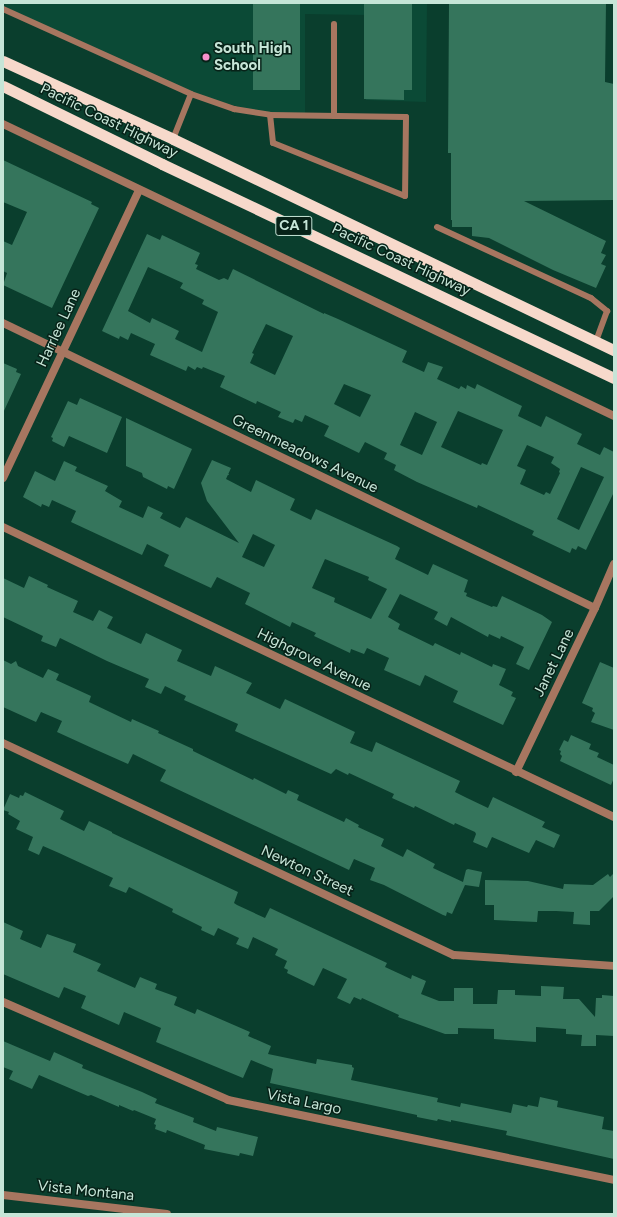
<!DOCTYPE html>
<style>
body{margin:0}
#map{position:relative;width:617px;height:1217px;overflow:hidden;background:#0a3e2d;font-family:Figtree,sans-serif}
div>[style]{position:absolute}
.built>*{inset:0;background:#0b4a36}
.building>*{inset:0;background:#35755c;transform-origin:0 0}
.service>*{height:6px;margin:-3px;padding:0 3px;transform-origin:3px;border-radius:3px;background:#a77660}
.minor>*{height:8px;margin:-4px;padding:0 4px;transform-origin:4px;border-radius:4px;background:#a77660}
.tertiary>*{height:8px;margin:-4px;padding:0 4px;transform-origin:4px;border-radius:4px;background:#a77660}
.trunk>*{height:11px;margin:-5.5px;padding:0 5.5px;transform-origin:5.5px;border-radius:5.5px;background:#f7d9cb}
.dots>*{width:11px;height:11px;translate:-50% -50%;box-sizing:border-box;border:2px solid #072218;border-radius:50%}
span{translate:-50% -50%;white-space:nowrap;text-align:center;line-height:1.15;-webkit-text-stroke:3px #072218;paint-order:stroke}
.shield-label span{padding:1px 3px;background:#072218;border:1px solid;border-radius:3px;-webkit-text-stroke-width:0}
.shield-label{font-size:14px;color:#c6e5d7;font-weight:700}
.poi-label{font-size:15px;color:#c6e5d7;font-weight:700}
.left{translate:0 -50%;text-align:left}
.street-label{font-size:15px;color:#c6e5d7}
.frame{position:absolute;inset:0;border:4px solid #c6e5d7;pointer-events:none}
</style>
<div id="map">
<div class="built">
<i style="clip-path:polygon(3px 3px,427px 3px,426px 102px,366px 100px,366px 15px,305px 14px,305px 116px,270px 115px,191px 94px,3px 9px)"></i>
</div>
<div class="building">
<i style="left:253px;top:3px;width:47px;height:87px"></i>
<i style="clip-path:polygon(364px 3px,412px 3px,412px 90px,404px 90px,404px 100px,364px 99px)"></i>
<i style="clip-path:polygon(449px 3px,606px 3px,605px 82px,614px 84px,614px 200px,524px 201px,606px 241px,601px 253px,606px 255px,601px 264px,606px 266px,596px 288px,553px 270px,489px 238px,472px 236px,472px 227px,452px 227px,452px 220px,451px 220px,451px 153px,448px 153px)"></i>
<i style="clip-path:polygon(3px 160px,92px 202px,91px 204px,99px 208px,52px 308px,3px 285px,7px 273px,3px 271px,3px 241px,12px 245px,27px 212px,3px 202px)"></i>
<i style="clip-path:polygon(evenodd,147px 234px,160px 240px,162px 235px,200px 253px,195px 264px,198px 265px,196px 269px,219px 280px,224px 278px,228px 280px,233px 269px,324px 314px,324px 313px,338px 319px,407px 351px,402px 362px,424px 372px,428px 362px,443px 367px,437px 379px,459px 389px,461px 386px,466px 389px,467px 385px,475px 389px,477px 384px,522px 406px,518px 416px,541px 427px,546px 416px,582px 434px,577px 444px,600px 455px,604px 447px,614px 452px,614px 492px,586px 550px,578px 546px,576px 550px,572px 548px,570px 553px,532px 535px,534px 531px,478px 505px,477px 508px,417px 482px,394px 470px,396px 465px,384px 459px,387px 453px,365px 442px,359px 453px,324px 436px,329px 426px,305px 415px,302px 422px,295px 419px,293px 423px,278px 417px,281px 412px,257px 401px,256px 404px,220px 387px,225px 376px,203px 367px,202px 369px,197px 367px,195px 370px,188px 366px,186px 371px,150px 355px,155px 344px,131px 333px,128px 340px,120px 336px,119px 339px,102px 331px,147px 234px,148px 267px,183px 283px,180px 288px,204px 300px,202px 304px,218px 312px,202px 352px,175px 339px,179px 331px,152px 318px,150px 323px,128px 311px,148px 267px,147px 234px,266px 324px,293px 336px,275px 375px,250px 363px,254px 354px,252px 353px,266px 324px,147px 234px,344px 384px,371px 395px,360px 417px,334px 404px,344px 384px,147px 234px,458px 411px,503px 430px,487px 465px,482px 463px,481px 465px,441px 447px,458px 411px,147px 234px,415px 412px,437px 422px,422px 455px,400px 445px,415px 412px,147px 234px,527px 445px,554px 457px,551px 463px,560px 469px,559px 472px,560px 473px,550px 494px,546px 492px,544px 495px,520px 484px,526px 470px,517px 466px,527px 445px,147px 234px,581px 467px,604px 477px,579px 530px,557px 519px,581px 467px)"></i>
<i style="clip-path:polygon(3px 363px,17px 369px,16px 372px,21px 374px,3px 413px)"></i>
<i style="clip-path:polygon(80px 398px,122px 417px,107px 453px,69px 436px,64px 447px,52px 441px,53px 438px,51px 437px,68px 401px,77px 405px)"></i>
<i style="clip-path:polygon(126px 418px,192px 449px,174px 489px,168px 486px,167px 489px,143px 477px,142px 473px,126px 466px)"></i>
<i style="clip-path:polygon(evenodd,212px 460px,231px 468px,226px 479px,251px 492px,256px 480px,295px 499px,290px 510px,311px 520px,316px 509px,397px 546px,400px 548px,395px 559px,428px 575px,433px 564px,468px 580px,464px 592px,467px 593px,466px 596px,492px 607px,493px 606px,497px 607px,502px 596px,542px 615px,552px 622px,529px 670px,516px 664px,524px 647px,501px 636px,500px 639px,489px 634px,488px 637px,451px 617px,447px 626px,434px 619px,438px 612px,400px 594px,388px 617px,400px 624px,398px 629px,433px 646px,435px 643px,460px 655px,461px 652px,492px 667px,493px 664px,506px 669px,499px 685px,513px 692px,511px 696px,516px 698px,503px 725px,453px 702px,458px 691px,425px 675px,420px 686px,384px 670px,389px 658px,367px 648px,364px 654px,351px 649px,350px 653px,314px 636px,316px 633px,292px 622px,290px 627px,245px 604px,250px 593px,217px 577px,211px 588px,164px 566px,169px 555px,147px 544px,142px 555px,71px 522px,76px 511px,52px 500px,49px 507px,42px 504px,41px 507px,23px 497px,35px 471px,55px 481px,64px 461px,77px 467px,75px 471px,108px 486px,105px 491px,122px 501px,119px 507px,143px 518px,148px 506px,163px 513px,160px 518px,180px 528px,186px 517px,239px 543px,207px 501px,201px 483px,212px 460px,253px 534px,275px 545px,264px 567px,242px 557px,253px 534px,212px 460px,325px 559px,369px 577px,368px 580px,387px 589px,371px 619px,334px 602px,335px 598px,312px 588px,325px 559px)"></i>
<i style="clip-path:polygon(29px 576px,48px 585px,47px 587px,78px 601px,73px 612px,93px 621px,99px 610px,113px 617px,107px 628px,141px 644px,146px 633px,182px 650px,177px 661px,211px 676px,215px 666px,252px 683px,246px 693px,280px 709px,285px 699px,355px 732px,350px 743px,372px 752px,376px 742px,460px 781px,455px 792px,467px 798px,488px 808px,493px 797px,545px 822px,542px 827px,560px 835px,554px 848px,536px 840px,529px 853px,492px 837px,487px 848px,473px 842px,476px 834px,475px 832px,455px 823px,454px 825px,415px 806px,414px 808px,392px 798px,394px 794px,349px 773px,348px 775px,336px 769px,331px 774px,235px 731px,238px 724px,184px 700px,186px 696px,165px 686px,161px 694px,145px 687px,149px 679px,107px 661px,60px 638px,56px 647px,41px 641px,43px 636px,3px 617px,3px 578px,24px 588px)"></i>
<i style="clip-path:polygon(3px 660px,11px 664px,16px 661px,18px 666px,43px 678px,48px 669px,59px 674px,56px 680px,91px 696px,89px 702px,131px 722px,132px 719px,159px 731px,158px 733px,193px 749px,193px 751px,253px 780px,254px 778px,286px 794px,288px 790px,299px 795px,297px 800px,344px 822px,346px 818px,359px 825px,358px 827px,384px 839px,381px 846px,403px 857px,407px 849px,435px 864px,433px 868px,463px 882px,466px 870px,468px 869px,482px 872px,479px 887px,465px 885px,452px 914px,447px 912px,446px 916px,443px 915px,384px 885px,370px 880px,375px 868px,354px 859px,349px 870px,160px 781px,166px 770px,133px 754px,128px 764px,92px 748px,57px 732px,62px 721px,41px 712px,36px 722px,3px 707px)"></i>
<i style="clip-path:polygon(600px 662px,614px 668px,614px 730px,591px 722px,595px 713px,592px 711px,593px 708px,582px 703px)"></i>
<i style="clip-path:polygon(571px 735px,591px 744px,589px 749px,599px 753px,597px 757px,614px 765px,614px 778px,611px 785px,560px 761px,562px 756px,560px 754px,561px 751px,559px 750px,564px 740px,568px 742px)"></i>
<i style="clip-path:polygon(25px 792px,64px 811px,60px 819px,84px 831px,89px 821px,112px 832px,112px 833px,238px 892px,234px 903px,237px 905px,265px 918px,270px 908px,387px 963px,385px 967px,411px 979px,412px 975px,426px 981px,421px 994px,439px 1001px,454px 1001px,454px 988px,473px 988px,473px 1004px,497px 1004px,498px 990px,515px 990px,515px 995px,541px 996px,541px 986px,564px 987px,563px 999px,579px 999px,595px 1017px,596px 998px,602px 998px,602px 995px,614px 996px,614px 1036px,596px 1035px,596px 1046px,581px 1046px,582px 1035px,566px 1034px,566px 1029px,536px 1027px,536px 1042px,494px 1039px,494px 1029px,458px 1028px,458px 1034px,445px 1034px,398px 1017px,399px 1015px,362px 998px,361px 1000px,354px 997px,350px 1004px,337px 998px,347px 979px,323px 968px,314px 986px,287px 973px,288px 970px,284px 968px,287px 961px,275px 955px,278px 949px,253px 937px,248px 949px,236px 944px,239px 938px,218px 928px,214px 936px,201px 930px,202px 927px,172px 912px,173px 909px,129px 887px,126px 893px,109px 886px,113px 878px,59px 853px,43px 846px,39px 855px,28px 850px,33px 837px,16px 829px,20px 821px,8px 814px,9px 812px,3px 810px,10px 794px,19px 798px,20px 795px,23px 796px)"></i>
<i style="clip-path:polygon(614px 873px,614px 896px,599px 911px,590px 911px,590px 925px,573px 924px,574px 912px,556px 911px,538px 911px,537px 922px,494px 920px,494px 905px,485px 905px,485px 880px,528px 881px,563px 889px,564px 884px,593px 885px,608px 874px,610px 877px)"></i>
<i style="clip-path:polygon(3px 922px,23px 931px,20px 939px,41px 948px,47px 934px,76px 944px,73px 952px,101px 964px,97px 971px,135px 988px,140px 977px,157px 984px,155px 989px,177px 997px,174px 1005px,195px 1014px,197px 1009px,250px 1032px,248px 1036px,271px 1046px,268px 1054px,316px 1064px,317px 1059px,352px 1065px,352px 1067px,354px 1068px,351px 1080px,438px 1098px,437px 1102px,460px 1107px,461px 1103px,511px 1113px,513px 1104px,527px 1107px,528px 1105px,538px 1107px,540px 1097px,558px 1101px,557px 1107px,604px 1117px,602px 1129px,614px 1131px,614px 1159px,506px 1135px,507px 1131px,451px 1120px,451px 1122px,438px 1119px,437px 1121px,417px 1117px,417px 1115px,270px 1083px,273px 1069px,251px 1060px,243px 1078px,156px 1042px,161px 1028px,124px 1012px,119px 1025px,81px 1008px,86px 996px,64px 987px,59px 998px,3px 974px)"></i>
<i style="clip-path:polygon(3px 1041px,50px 1061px,54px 1052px,83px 1065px,82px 1068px,142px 1092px,157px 1099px,155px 1103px,194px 1118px,193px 1122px,216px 1131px,217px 1127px,258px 1137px,253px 1156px,240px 1153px,239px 1156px,204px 1149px,205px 1145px,167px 1130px,166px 1133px,155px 1129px,156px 1125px,154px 1124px,156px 1119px,134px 1110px,133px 1111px,119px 1105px,119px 1107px,91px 1095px,88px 1096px,39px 1075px,32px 1089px,9px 1079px,13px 1071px,3px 1067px)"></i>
</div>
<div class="service">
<i style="left:3px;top:9px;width:206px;rotate:24.3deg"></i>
<i style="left:191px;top:94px;width:46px;rotate:19.2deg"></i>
<i style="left:234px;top:109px;width:36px;rotate:9deg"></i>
<i style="left:270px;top:115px;width:136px;rotate:0.8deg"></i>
<i style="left:406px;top:117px;width:79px;rotate:90.7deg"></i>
<i style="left:405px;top:196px;width:142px;rotate:-158.1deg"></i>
<i style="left:273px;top:143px;width:28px;rotate:-96deg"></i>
<i style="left:334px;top:116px;width:92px;rotate:-90deg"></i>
<i style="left:173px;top:139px;width:48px;rotate:-68.2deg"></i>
<i style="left:437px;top:227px;width:170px;rotate:24.8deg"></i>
<i style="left:591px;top:298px;width:21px;rotate:39deg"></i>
<i style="left:607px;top:311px;width:32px;rotate:110deg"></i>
</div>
<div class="minor">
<i style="left:3px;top:124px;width:677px;rotate:25.54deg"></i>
<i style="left:3px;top:323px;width:657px;rotate:25.71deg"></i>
<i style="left:3px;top:478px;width:318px;rotate:-64.7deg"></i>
<i style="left:3px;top:527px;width:676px;rotate:25.39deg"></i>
<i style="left:516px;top:772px;width:182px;rotate:-64.3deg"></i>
<i style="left:595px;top:608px;width:48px;rotate:-66.6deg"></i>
<i style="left:3px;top:1002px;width:245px;rotate:23.5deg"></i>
<i style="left:228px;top:1100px;width:394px;rotate:11.7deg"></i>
</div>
<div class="tertiary">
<i style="left:3px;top:743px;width:498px;rotate:25.2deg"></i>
<i style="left:454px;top:955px;width:160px;rotate:3.9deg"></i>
<i style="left:3px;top:1195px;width:165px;rotate:6.6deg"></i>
</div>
<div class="trunk">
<i style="left:3px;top:61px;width:187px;rotate:24.6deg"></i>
<i style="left:173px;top:139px;width:489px;rotate:25.6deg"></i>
<i style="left:3px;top:86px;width:177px;rotate:26.1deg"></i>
<i style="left:162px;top:164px;width:500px;rotate:25.34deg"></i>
</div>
<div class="dots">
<i style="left:206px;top:57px;background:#f890cb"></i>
</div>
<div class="shield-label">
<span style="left:294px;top:226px">CA 1</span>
</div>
<div class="poi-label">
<span class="left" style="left:214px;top:57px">South High<br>School</span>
</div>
<div class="street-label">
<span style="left:109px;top:121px;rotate:26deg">Pacific Coast Highway</span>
<span style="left:401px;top:260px;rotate:25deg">Pacific Coast Highway</span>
<span style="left:59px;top:328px;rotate:-65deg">Harrlee Lane</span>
<span style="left:305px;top:454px;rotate:26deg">Greenmeadows Avenue</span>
<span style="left:314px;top:660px;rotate:26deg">Highgrove Avenue</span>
<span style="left:554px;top:663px;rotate:-64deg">Janet Lane</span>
<span style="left:307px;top:871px;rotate:25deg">Newton Street</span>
<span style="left:304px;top:1102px;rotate:12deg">Vista Largo</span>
<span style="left:86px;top:1191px;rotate:6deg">Vista Montana</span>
</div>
<div class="frame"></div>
</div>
